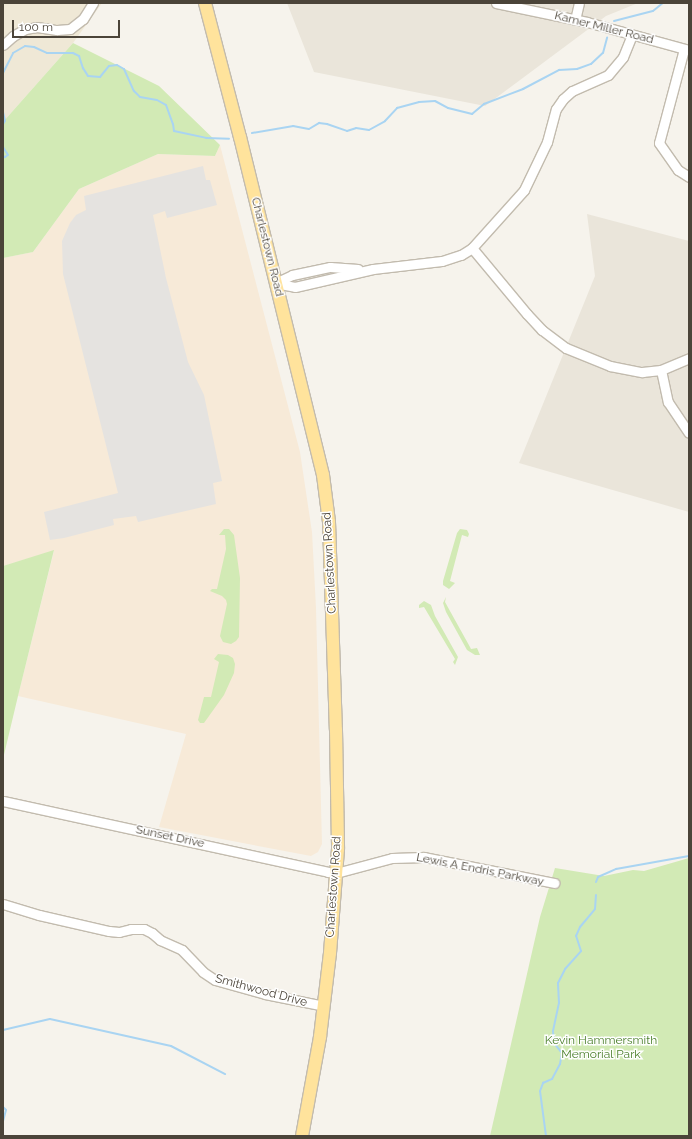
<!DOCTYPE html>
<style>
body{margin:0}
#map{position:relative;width:692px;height:1139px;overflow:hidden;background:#f6f3ec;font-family:Raleway,sans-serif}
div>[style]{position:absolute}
.residential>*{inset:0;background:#eae5da}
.commercial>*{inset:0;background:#f7ead8}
.education>*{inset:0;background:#efe8d6}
.green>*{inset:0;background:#d2eab5}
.parking>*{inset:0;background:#e5e3e0}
.stream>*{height:2px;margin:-1px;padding:0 1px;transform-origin:1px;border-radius:1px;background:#a9d4f2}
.roads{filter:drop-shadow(1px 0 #c2bbae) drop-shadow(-1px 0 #c2bbae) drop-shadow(0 1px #c2bbae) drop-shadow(0 -1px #c2bbae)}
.minor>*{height:9px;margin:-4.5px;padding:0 4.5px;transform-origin:4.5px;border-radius:4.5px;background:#fff}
.major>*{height:12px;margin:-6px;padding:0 6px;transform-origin:6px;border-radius:6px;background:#ffe39c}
span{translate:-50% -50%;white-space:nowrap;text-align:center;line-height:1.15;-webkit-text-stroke:3px #fff;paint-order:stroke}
.street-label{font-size:12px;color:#4b4439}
.park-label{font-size:12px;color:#4a7f2a}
.frame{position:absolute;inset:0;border:4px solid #4b4439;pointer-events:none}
.scale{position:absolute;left:12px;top:20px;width:108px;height:18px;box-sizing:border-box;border:2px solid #4b4439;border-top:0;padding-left:5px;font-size:12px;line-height:14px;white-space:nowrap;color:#4b4439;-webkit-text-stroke:3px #fff;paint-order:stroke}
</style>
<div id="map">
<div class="residential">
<i style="clip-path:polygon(287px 3px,638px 3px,606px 16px,485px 106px,314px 72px)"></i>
<i style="clip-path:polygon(587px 214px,689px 241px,689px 512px,519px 463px,595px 276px)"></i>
</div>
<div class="commercial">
<i style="clip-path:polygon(220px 145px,300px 452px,312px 532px,316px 608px,322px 844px,318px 852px,311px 856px,159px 827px,186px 734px,18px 696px,54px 551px,3px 566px,3px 258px,33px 252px,79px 189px,158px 154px,215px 156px)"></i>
</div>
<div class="education">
<i style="clip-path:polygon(3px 3px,102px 3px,73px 43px,3px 122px)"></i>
</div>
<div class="green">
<i style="clip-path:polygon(73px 43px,159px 86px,220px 145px,215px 156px,158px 154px,79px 189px,33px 252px,3px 258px,3px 122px)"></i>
<i style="clip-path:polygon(224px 529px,229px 529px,234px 535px,240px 578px,239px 637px,236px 641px,231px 644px,223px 642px,220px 636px,227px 604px,226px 600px,222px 596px,210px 591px,212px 589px,217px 589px,226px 549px,225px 535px,219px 535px)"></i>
<i style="clip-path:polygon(460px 529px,467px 530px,469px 534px,468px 537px,462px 535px,450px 581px,455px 583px,449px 589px,443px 585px,443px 581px,457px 533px)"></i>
<i style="clip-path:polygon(54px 550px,18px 696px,3px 759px,3px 566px)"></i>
<i style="clip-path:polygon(446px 597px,445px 602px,470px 647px,471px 649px,477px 648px,480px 655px,475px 655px,467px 650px,446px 612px,443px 603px)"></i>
<i style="clip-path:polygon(424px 601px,431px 605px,435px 616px,458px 657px,455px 665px,453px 662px,455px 659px,424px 607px,419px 608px,419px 605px)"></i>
<i style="clip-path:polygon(218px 654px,228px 655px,233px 658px,235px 664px,234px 673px,224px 695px,204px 723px,200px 723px,198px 720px,204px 697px,211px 697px,219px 662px,214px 659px)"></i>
<i style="clip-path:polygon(689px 858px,689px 1136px,490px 1136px,540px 917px,555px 868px,604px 876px,633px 870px,644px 871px)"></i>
</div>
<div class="parking">
<i style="clip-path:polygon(203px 166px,206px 180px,210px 180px,217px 205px,167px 218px,165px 211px,153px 215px,166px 278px,188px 362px,204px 395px,222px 481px,213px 483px,216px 504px,138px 522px,136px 516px,113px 519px,114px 525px,64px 538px,50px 540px,44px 512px,118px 493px,63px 274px,62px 241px,70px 223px,76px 215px,86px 210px,84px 196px)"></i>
</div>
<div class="stream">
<i style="left:614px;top:21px;width:40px;rotate:-14.4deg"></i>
<i style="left:653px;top:11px;width:13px;rotate:-39deg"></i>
<i style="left:3px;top:73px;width:22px;rotate:-63deg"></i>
<i style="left:13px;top:53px;width:14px;rotate:-30deg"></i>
<i style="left:25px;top:46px;width:9px;rotate:6deg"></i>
<i style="left:34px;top:47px;width:14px;rotate:25deg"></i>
<i style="left:47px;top:53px;width:26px"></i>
<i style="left:73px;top:53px;width:7px;rotate:27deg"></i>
<i style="left:79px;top:56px;width:13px;rotate:72deg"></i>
<i style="left:83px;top:68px;width:9px;rotate:58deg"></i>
<i style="left:88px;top:76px;width:12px;rotate:5deg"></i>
<i style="left:100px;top:77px;width:14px;rotate:-51deg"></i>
<i style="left:109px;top:66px;width:8px;rotate:-7deg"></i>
<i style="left:117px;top:65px;width:8px;rotate:30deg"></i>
<i style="left:124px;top:69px;width:24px;rotate:66deg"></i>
<i style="left:134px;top:91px;width:8px;rotate:45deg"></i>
<i style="left:140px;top:97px;width:17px;rotate:10deg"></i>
<i style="left:157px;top:100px;width:10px;rotate:29deg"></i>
<i style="left:166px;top:105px;width:20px;rotate:70deg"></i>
<i style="left:173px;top:124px;width:7px;rotate:82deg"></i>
<i style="left:174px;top:131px;width:33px;rotate:12deg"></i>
<i style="left:206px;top:138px;width:23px;rotate:2deg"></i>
<i style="left:3px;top:112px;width:9px;rotate:77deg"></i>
<i style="left:5px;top:121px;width:4px;rotate:124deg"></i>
<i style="left:252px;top:133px;width:42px;rotate:-9.7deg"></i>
<i style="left:293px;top:126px;width:16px;rotate:11deg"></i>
<i style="left:309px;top:129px;width:12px;rotate:-31deg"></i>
<i style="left:319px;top:123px;width:8px;rotate:7deg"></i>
<i style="left:327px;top:124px;width:21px;rotate:19deg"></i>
<i style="left:347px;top:131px;width:9px;rotate:-18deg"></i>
<i style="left:356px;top:128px;width:13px;rotate:9deg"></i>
<i style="left:369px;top:130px;width:18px;rotate:-29deg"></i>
<i style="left:385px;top:121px;width:18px;rotate:-47deg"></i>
<i style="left:397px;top:108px;width:23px;rotate:-15deg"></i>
<i style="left:419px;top:102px;width:16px;rotate:-4deg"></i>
<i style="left:435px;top:101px;width:15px;rotate:28deg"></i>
<i style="left:448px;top:108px;width:25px;rotate:14deg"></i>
<i style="left:472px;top:114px;width:16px;rotate:-40deg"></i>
<i style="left:484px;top:104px;width:42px;rotate:-21deg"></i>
<i style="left:523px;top:89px;width:41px;rotate:-27.8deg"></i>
<i style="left:559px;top:70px;width:18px;rotate:-3deg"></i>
<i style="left:577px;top:69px;width:15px;rotate:-20deg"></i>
<i style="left:591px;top:64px;width:16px;rotate:-43deg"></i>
<i style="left:603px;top:53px;width:16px;rotate:-75deg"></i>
<i style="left:3px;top:147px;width:9px;rotate:58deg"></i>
<i style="left:8px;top:155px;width:4px;rotate:146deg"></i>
<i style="left:5px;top:157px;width:2px;rotate:-153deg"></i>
<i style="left:596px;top:882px;width:5px;rotate:-68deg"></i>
<i style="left:598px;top:877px;width:20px;rotate:-24deg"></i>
<i style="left:616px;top:869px;width:74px;rotate:-10.1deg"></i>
<i style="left:3px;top:1030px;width:48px;rotate:-13.2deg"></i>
<i style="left:50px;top:1019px;width:124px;rotate:12.6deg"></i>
<i style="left:171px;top:1046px;width:61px;rotate:27.4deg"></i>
<i style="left:3px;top:1107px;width:4px;rotate:45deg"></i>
<i style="left:6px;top:1110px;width:11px;rotate:105deg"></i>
<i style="left:546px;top:1136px;width:45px;rotate:-97.6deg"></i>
<i style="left:540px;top:1091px;width:9px;rotate:-69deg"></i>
<i style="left:543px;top:1083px;width:10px;rotate:-24deg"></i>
<i style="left:552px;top:1079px;width:17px;rotate:-62deg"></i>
<i style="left:560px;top:1064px;width:11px;rotate:-80deg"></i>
<i style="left:562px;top:1053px;width:13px;rotate:-129deg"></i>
<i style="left:554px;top:1043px;width:12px;rotate:-95deg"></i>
<i style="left:553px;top:1031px;width:29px;rotate:-78deg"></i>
<i style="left:559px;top:1003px;width:20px;rotate:-93deg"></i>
<i style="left:558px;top:983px;width:16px;rotate:-63deg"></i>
<i style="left:565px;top:969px;width:24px;rotate:-48deg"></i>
<i style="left:581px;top:951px;width:16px;rotate:-108deg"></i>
<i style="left:576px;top:936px;width:10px;rotate:-66deg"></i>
<i style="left:580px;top:927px;width:23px;rotate:-50deg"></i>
<i style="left:595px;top:909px;width:14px;rotate:-86deg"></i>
</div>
<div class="roads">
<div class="minor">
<i style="left:496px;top:3px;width:93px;rotate:11.8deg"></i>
<i style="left:587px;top:22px;width:106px;rotate:15.4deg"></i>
<i style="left:575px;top:20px;width:17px;rotate:-77deg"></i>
<i style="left:3px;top:45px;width:13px;rotate:-42deg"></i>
<i style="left:13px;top:36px;width:14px;rotate:-30deg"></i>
<i style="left:25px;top:29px;width:12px;rotate:-9deg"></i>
<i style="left:37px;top:27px;width:20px;rotate:9deg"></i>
<i style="left:57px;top:30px;width:13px;rotate:-4deg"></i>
<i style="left:70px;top:29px;width:16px;rotate:-38deg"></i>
<i style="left:83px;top:19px;width:19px;rotate:-58deg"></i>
<i style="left:684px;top:49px;width:97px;rotate:104.9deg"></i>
<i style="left:659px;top:143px;width:33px;rotate:55deg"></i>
<i style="left:678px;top:170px;width:13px;rotate:32deg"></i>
<i style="left:472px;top:248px;width:78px;rotate:-48.1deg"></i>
<i style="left:524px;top:190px;width:53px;rotate:-64.4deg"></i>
<i style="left:547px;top:142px;width:34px;rotate:-75deg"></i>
<i style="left:556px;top:109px;width:12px;rotate:-55deg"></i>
<i style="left:563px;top:99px;width:12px;rotate:-42deg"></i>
<i style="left:572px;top:91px;width:39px;rotate:-24deg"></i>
<i style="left:608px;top:75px;width:23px;rotate:-50deg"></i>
<i style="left:623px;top:57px;width:24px;rotate:-68deg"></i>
<i style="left:275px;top:283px;width:20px;rotate:11deg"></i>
<i style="left:295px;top:287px;width:80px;rotate:-13deg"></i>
<i style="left:373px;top:269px;width:69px;rotate:-6.6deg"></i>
<i style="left:442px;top:261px;width:20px;rotate:-18deg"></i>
<i style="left:461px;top:255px;width:13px;rotate:-32deg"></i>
<i style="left:472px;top:248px;width:86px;rotate:50.2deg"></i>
<i style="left:527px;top:314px;width:22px;rotate:47deg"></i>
<i style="left:542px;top:330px;width:30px;rotate:37deg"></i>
<i style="left:566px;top:348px;width:48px;rotate:22.2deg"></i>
<i style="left:610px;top:366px;width:33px;rotate:11deg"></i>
<i style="left:642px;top:372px;width:19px;rotate:-6deg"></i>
<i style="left:661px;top:370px;width:30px;rotate:-23deg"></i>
<i style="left:275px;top:283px;width:19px;rotate:-25deg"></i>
<i style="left:292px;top:275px;width:39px;rotate:-12deg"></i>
<i style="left:330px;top:267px;width:28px;rotate:4deg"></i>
<i style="left:661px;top:370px;width:33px;rotate:78deg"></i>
<i style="left:668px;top:402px;width:37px;rotate:56deg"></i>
<i style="left:3px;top:801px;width:333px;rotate:12.3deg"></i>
<i style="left:328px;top:872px;width:8px;rotate:7deg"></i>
<i style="left:336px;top:873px;width:58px;rotate:-15deg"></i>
<i style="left:392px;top:858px;width:32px;rotate:-2deg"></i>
<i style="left:424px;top:857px;width:133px;rotate:11.3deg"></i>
<i style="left:3px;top:904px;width:38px;rotate:17deg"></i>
<i style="left:39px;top:915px;width:72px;rotate:12.9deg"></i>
<i style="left:109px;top:931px;width:10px;rotate:6deg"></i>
<i style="left:119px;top:932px;width:12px;rotate:-14deg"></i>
<i style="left:131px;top:929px;width:13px"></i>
<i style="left:144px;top:929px;width:9px;rotate:27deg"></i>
<i style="left:152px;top:933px;width:11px;rotate:41deg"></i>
<i style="left:160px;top:940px;width:24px;rotate:24deg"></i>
<i style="left:182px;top:950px;width:30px;rotate:46deg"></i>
<i style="left:203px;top:972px;width:14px;rotate:34deg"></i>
<i style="left:215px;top:980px;width:52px;rotate:15.6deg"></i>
<i style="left:265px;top:994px;width:60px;rotate:11.5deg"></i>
</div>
<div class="major">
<i style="left:205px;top:3px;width:138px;rotate:75.4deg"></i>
<i style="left:240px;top:137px;width:348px;rotate:76.2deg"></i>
<i style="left:323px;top:475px;width:47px;rotate:82.7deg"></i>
<i style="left:329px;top:522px;width:208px;rotate:88.1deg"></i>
<i style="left:336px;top:730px;width:119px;rotate:89deg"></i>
<i style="left:338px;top:849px;width:104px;rotate:94.4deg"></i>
<i style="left:330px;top:953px;width:85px;rotate:96.8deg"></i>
<i style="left:320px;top:1037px;width:101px;rotate:100.3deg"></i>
</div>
</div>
<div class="street-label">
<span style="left:604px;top:28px;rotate:14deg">Kamer Miller Road</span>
<span style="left:267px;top:247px;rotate:76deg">Charlestown Road</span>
<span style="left:330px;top:563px;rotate:-93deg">Charlestown Road</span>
<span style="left:170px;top:837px;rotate:12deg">Sunset Drive</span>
<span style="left:480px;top:870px;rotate:11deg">Lewis A Endris Parkway</span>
<span style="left:334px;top:887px;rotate:-86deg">Charlestown Road</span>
<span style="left:261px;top:991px;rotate:15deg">Smithwood Drive</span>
</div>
<div class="park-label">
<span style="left:601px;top:1048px">Kevin Hammersmith<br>Memorial Park</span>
</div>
<div class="frame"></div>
<div class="scale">100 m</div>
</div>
